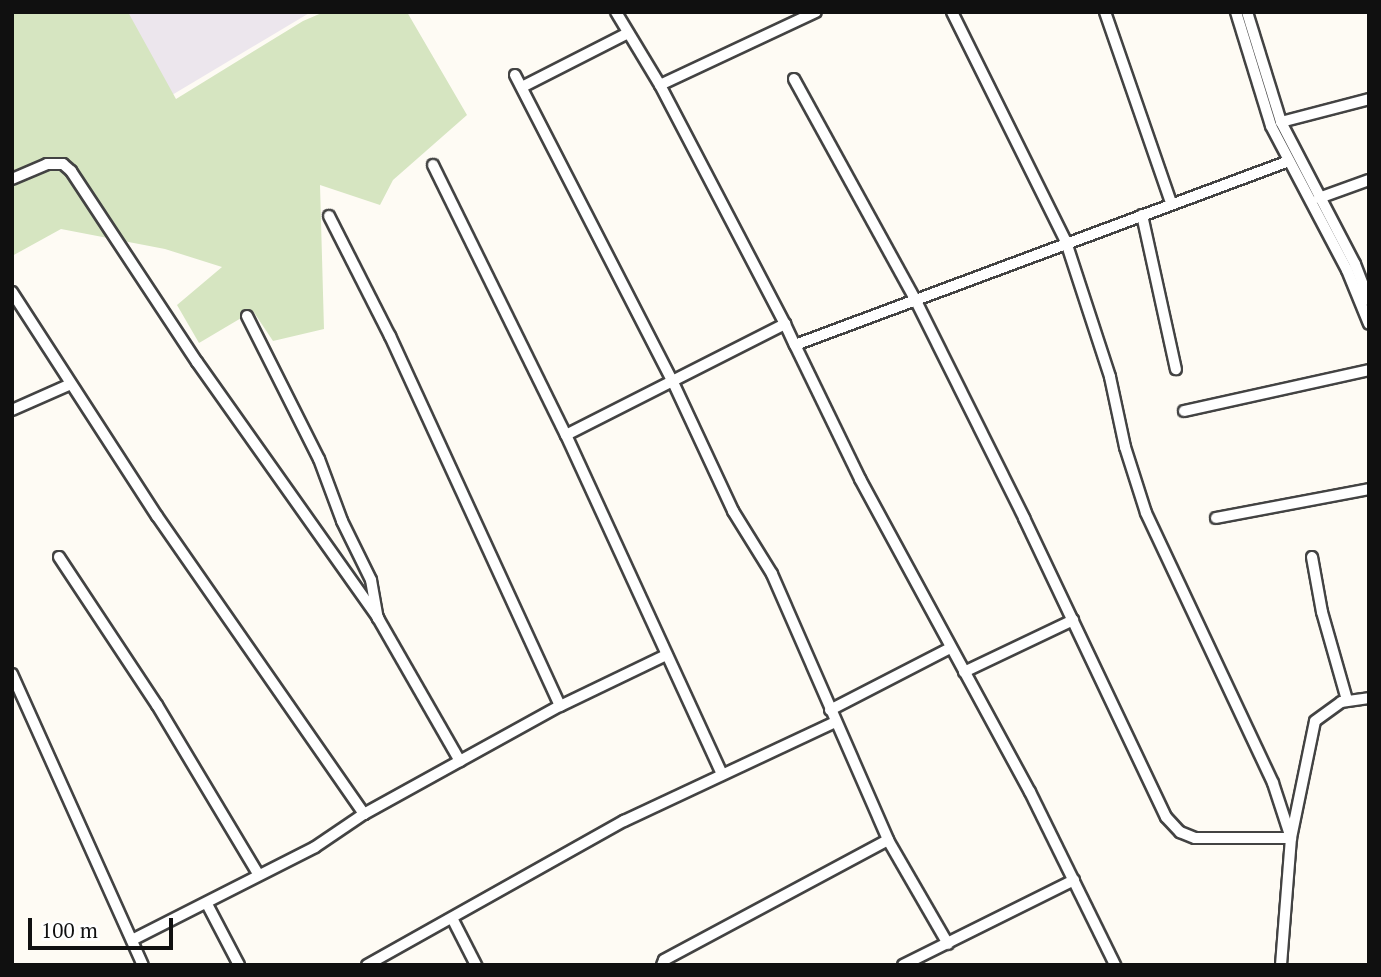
<!DOCTYPE html>
<style>
body{margin:0}
#map{position:relative;width:1381px;height:977px;overflow:hidden;background:#fefbf4;font-family:"PT Serif",serif}
div>[style]{position:absolute}
.industrial>*{inset:0;background:#ece6ed}
.green>*{inset:0;background:#d6e5c1}
.roads{filter:drop-shadow(2px 0 #434343) drop-shadow(-2px 0 #434343) drop-shadow(0 2px #434343) drop-shadow(0 -2px #434343)}
.street>*{height:10px;margin:-5px;padding:0 5px;transform-origin:5px;border-radius:5px;background:#fff}
span{translate:-50% -50%;white-space:nowrap;text-align:center;line-height:1.15;-webkit-text-stroke:7px #fff;paint-order:stroke}
.frame{position:absolute;inset:0;border:14px solid #101010;pointer-events:none}
.scale{position:absolute;left:28px;top:918px;width:145px;height:32px;box-sizing:border-box;border:4px solid #101010;border-top:0;padding-left:9px;font-size:21px;line-height:24px;white-space:nowrap;color:#101010;-webkit-text-stroke:5px #fff;paint-order:stroke}
</style>
<div id="map">
<div class="industrial">
<i style="clip-path:polygon(126px 12px,311px 12px,172px 95px)"></i>
</div>
<div class="green">
<i style="clip-path:polygon(12px 12px,128px 12px,176px 99px,303px 21px,324px 12px,407px 12px,467px 115px,393px 180px,380px 205px,320px 185px,324px 329px,273px 341px,253px 311px,199px 343px,177px 305px,222px 267px,165px 249px,61px 229px,12px 256px)"></i>
</div>
<div class="roads">
<div class="street">
<i style="left:616px;top:12px;width:85px;rotate:58.9deg"></i>
<i style="left:660px;top:85px;width:270px;rotate:62.4deg"></i>
<i style="left:952px;top:12px;width:257px;rotate:63.6deg"></i>
<i style="left:1066px;top:242px;width:142px;rotate:71.9deg"></i>
<i style="left:1110px;top:377px;width:72px;rotate:77.9deg"></i>
<i style="left:1125px;top:447px;width:69px;rotate:72.3deg"></i>
<i style="left:1146px;top:513px;width:298px;rotate:64.8deg"></i>
<i style="left:1273px;top:783px;width:58px;rotate:71.9deg"></i>
<i style="left:1105px;top:12px;width:202px;rotate:70.9deg"></i>
<i style="left:1236px;top:12px;width:119px;rotate:72.9deg"></i>
<i style="left:1271px;top:126px;width:163px;rotate:62.2deg"></i>
<i style="left:1347px;top:270px;width:58px;rotate:67.8deg"></i>
<i style="left:1247px;top:12px;width:115px;rotate:72.8deg"></i>
<i style="left:1281px;top:122px;width:160px;rotate:62.5deg"></i>
<i style="left:1355px;top:264px;width:39px;rotate:69deg"></i>
<i style="left:515px;top:75px;width:343px;rotate:62.8deg"></i>
<i style="left:672px;top:380px;width:145px;rotate:65deg"></i>
<i style="left:733px;top:511px;width:74px;rotate:58.2deg"></i>
<i style="left:772px;top:574px;width:290px;rotate:66.4deg"></i>
<i style="left:888px;top:840px;width:120px;rotate:60deg"></i>
<i style="left:794px;top:79px;width:251px;rotate:61.2deg"></i>
<i style="left:915px;top:299px;width:245px;rotate:63.5deg"></i>
<i style="left:1024px;top:518px;width:331px;rotate:64.6deg"></i>
<i style="left:1166px;top:817px;width:21px;rotate:47deg"></i>
<i style="left:1180px;top:832px;width:16px;rotate:22deg"></i>
<i style="left:1195px;top:838px;width:96px"></i>
<i style="left:660px;top:85px;width:172px;rotate:-25.1deg"></i>
<i style="left:522px;top:87px;width:119px;rotate:-27deg"></i>
<i style="left:1281px;top:122px;width:91px;rotate:-14.6deg"></i>
<i style="left:433px;top:165px;width:301px;rotate:63.8deg"></i>
<i style="left:566px;top:435px;width:373px;rotate:65.3deg"></i>
<i style="left:12px;top:179px;width:38px;rotate:-23deg"></i>
<i style="left:47px;top:164px;width:16px"></i>
<i style="left:63px;top:164px;width:11px;rotate:41deg"></i>
<i style="left:71px;top:171px;width:229px;rotate:56.6deg"></i>
<i style="left:197px;top:362px;width:314px;rotate:54.7deg"></i>
<i style="left:1319px;top:198px;width:53px;rotate:-19.8deg"></i>
<i style="left:1142px;top:215px;width:158px;rotate:77.6deg"></i>
<i style="left:329px;top:216px;width:135px;rotate:63.1deg"></i>
<i style="left:390px;top:336px;width:407px;rotate:65.3deg"></i>
<i style="left:12px;top:292px;width:267px;rotate:57.1deg"></i>
<i style="left:157px;top:516px;width:363px;rotate:55.2deg"></i>
<i style="left:247px;top:316px;width:160px;rotate:63.3deg"></i>
<i style="left:319px;top:459px;width:66px;rotate:69.6deg"></i>
<i style="left:342px;top:521px;width:66px;rotate:63.8deg"></i>
<i style="left:371px;top:580px;width:39px;rotate:80deg"></i>
<i style="left:378px;top:618px;width:165px;rotate:60.2deg"></i>
<i style="left:795px;top:345px;width:149px;rotate:64.1deg"></i>
<i style="left:860px;top:479px;width:356px;rotate:61.5deg"></i>
<i style="left:1030px;top:792px;width:193px;rotate:63.8deg"></i>
<i style="left:12px;top:410px;width:64px;rotate:-23.8deg"></i>
<i style="left:1184px;top:411px;width:189px;rotate:-12.5deg"></i>
<i style="left:566px;top:435px;width:246px;rotate:-26.9deg"></i>
<i style="left:785px;top:324px;width:23px;rotate:65deg"></i>
<i style="left:795px;top:345px;width:527px;rotate:-20.43deg"></i>
<i style="left:1216px;top:518px;width:156px;rotate:-10.7deg"></i>
<i style="left:59px;top:557px;width:178px;rotate:56.5deg"></i>
<i style="left:157px;top:705px;width:197px;rotate:59.1deg"></i>
<i style="left:1312px;top:557px;width:56px;rotate:79.7deg"></i>
<i style="left:1322px;top:612px;width:91px;rotate:74.1deg"></i>
<i style="left:964px;top:672px;width:121px;rotate:-25.5deg"></i>
<i style="left:12px;top:674px;width:319px;rotate:65.8deg"></i>
<i style="left:830px;top:710px;width:135px;rotate:-27.3deg"></i>
<i style="left:207px;top:904px;width:69px;rotate:62.3deg"></i>
<i style="left:453px;top:920px;width:51px;rotate:62.9deg"></i>
<i style="left:132px;top:940px;width:205px;rotate:-26.9deg"></i>
<i style="left:315px;top:847px;width:59px;rotate:-34deg"></i>
<i style="left:364px;top:814px;width:224px;rotate:-28.9deg"></i>
<i style="left:560px;top:706px;width:118px;rotate:-25.7deg"></i>
<i style="left:367px;top:965px;width:295px;rotate:-29.3deg"></i>
<i style="left:624px;top:821px;width:233px;rotate:-25.1deg"></i>
<i style="left:662px;top:965px;width:5px;rotate:-68deg"></i>
<i style="left:664px;top:960px;width:254px;rotate:-28.2deg"></i>
<i style="left:903px;top:965px;width:191px;rotate:-26.4deg"></i>
<i style="left:1281px;top:965px;width:127px;rotate:-85.5deg"></i>
<i style="left:1291px;top:838px;width:119px;rotate:-78.4deg"></i>
<i style="left:1315px;top:721px;width:32px;rotate:-36deg"></i>
<i style="left:1341px;top:702px;width:28px;rotate:-8deg"></i>
</div>
</div>
<div class="frame"></div>
<div class="scale">100 m</div>
</div>
